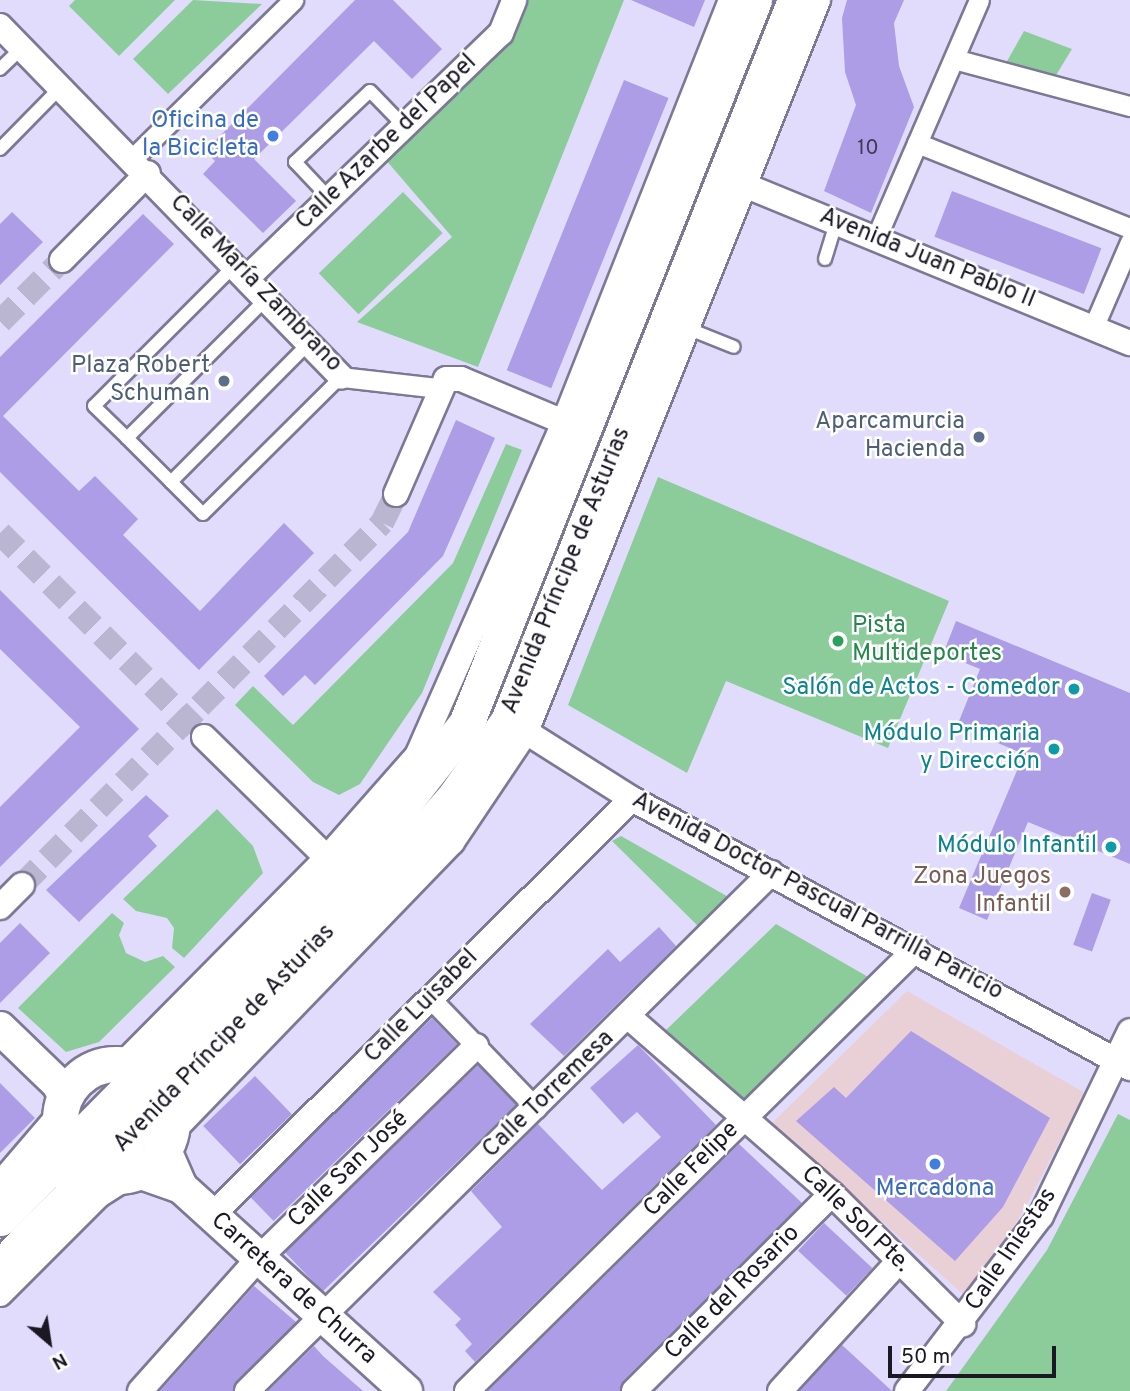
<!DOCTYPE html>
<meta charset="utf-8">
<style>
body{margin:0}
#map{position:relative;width:1130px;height:1391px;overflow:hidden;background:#e2dcfc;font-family:Overpass,sans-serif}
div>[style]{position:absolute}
.commercial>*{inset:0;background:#e9cfd6}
.green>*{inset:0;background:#8ccc9b;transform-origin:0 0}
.building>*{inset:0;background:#ad9de6;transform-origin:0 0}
.minor-tunnel>*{height:24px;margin-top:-12px;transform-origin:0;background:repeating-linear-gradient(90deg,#bab5d1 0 24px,transparent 0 36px)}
.roads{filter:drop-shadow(2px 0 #7d7894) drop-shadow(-2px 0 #7d7894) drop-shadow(0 2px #7d7894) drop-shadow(0 -2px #7d7894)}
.service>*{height:12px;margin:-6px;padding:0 6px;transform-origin:6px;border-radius:6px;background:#fff}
.pedestrian>*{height:19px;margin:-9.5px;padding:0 9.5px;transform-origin:9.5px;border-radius:9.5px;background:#fff}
.minor>*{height:24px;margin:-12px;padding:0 12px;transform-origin:12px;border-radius:12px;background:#fff}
.tertiary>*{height:32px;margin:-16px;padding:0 16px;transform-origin:16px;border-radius:16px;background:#fff}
.secondary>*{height:35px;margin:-17.5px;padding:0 17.5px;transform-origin:17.5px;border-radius:17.5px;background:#fff}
.secondary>.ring{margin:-17.5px;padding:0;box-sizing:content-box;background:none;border:35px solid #fff;border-radius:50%}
.dots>*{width:19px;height:19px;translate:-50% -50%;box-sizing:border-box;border:4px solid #fff;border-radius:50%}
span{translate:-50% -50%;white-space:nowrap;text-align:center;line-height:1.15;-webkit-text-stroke:5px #fff;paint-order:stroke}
.number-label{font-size:21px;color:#403954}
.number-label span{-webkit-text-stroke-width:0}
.shop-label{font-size:24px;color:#366cbe}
.right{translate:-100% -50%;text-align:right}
.street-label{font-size:24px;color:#1b1824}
.service-label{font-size:24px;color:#4e5e75}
.leisure-label{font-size:24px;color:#27864d}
.left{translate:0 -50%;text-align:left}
.culture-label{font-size:24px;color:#0d838f}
.education-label{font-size:24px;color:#785e54}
.north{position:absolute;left:14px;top:1307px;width:70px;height:70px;-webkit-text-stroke:5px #fff;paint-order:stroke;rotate:151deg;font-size:19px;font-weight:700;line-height:28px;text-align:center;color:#1b1824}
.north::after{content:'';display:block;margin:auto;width:24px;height:32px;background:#1b1824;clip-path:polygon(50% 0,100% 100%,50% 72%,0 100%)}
.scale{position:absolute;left:888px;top:1346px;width:168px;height:32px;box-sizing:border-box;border:4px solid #1b1824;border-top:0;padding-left:9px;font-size:21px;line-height:24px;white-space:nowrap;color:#1b1824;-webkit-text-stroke:5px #fff;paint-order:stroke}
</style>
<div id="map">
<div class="commercial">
<i style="clip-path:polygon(907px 991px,1085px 1093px,1023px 1212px,966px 1297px,772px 1123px)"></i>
</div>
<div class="green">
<i style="clip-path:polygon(75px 0,175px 0,119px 56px,69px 6px)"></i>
<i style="clip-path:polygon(193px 0,262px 4px,168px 94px,133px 59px)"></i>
<i style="clip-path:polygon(514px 0,624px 0,478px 367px,357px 322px,452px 237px,379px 152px)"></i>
<i style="clip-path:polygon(1024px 31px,1072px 49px,1050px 85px,1006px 63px)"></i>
<i style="left:403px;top:192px;width:57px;height:117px;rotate:46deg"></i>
<i style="clip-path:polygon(506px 444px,522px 450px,422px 693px,360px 784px,339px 795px,313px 782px,235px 705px,253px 686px,293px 725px,453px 563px)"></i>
<i style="clip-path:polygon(658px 477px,949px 601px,888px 748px,726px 681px,687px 773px,568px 705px)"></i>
<i style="clip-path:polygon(217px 809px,253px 846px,263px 873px,184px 958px,172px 948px,174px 928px,167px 918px,136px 911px,123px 899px)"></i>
<i style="clip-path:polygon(621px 836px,732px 899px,701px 929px,612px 841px)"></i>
<i style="clip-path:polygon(112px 913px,124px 923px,119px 935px,126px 953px,145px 962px,163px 956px,175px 967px,99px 1042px,66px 1052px,18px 1008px)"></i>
<i style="clip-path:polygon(776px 924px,870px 978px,739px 1107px,666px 1030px)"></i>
<i style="clip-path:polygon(1118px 1114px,1130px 1120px,1130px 1391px,946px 1391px,1047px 1250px)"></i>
</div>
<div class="building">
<i style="clip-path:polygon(355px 0,393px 0,442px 49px,412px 79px,374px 41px,254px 159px,296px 201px,263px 233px,203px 174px,215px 161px,205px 151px)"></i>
<i style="clip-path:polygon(631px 0,705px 0,694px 27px)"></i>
<i style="clip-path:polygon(847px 0,904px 0,894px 23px,899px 66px,914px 107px,871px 213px,824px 191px,856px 105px,845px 72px,842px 18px)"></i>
<i style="left:624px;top:80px;width:48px;height:313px;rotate:22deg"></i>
<i style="left:952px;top:191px;width:160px;height:49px;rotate:21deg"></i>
<i style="clip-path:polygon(12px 212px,43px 242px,0 285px,0 224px)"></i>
<i style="clip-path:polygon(143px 214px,174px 244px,3px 416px,79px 491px,95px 476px,138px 519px,123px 535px,200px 611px,284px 523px,314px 553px,199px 670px,0 472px,0 357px)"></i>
<i style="clip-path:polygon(456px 420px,495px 438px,443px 556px,315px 685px,305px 675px,283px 696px,264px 676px,408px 532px)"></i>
<i style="clip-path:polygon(0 590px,139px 729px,0 867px,0 807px,80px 727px,0 649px)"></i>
<i style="clip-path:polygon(956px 621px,1130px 693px,1130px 864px,1028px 822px,987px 920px,959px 908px,1024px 754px,957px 726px,980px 669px,943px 654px)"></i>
<i style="clip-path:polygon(146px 795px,169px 816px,148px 836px,157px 846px,79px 922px,46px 890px)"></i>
<i style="left:1092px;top:893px;width:20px;height:55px;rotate:20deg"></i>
<i style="clip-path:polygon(20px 923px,50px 953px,0 1003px,0 943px)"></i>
<i style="clip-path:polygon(659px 927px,676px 946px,564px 1056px,530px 1024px,608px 949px,620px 962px)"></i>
<i style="left:432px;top:1018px;width:36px;height:255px;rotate:46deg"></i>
<i style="clip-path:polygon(911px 1031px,1050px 1118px,1003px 1207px,955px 1261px,796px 1121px,834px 1087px,846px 1098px)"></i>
<i style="clip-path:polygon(638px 1045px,716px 1125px,475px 1362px,465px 1351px,472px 1344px,455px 1325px,461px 1319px,433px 1292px,502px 1227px,471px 1191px,538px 1124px,602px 1190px,661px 1137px,637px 1112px,623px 1124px,590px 1088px)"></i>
<i style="left:478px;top:1065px;width:55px;height:269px;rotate:46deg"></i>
<i style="left:255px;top:1076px;width:53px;height:72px;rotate:46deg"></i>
<i style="clip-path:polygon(0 1083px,35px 1118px,0 1153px)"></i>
<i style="clip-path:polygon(739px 1144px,802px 1203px,624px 1380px,620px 1391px,488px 1391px)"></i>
<i style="left:824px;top:1223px;width:66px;height:38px;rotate:43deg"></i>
<i style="clip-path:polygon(254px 1286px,296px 1322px,233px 1391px,160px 1391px)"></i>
<i style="clip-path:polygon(842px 1345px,892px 1391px,800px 1391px)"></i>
<i style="clip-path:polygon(314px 1346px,323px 1356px,363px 1391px,268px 1391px)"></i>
</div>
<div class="minor-tunnel">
<i style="left:0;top:322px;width:88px;rotate:-45deg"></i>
<i style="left:0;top:533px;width:280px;rotate:45deg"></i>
<i style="left:22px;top:885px;width:511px;rotate:-45.16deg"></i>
<i style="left:382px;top:523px;width:32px;rotate:-64deg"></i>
</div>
<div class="roads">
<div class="service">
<i style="left:0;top:69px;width:30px;rotate:-44deg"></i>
<i style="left:0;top:149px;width:87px;rotate:-45.5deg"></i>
<i style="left:330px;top:199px;width:51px;rotate:-133.4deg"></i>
<i style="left:295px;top:162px;width:103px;rotate:-43.4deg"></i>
<i style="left:370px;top:91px;width:50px;rotate:45.8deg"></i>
<i style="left:825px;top:259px;width:39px;rotate:-73deg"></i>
<i style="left:235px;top:265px;width:199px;rotate:135deg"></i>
<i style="left:94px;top:406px;width:46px;rotate:44.1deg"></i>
<i style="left:127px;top:438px;width:198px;rotate:-45deg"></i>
<i style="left:689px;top:329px;width:48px;rotate:21.8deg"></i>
<i style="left:309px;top:343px;width:196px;rotate:134.8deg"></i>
<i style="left:171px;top:482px;width:45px;rotate:45deg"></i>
<i style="left:203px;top:514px;width:194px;rotate:-44.8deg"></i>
<i style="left:127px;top:438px;width:62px;rotate:45deg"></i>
</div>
<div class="pedestrian">
<i style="left:954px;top:59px;width:182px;rotate:15deg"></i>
<i style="left:917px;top:143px;width:229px;rotate:21.8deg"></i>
<i style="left:133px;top:158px;width:225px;rotate:-44.6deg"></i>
<i style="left:876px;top:238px;width:259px;rotate:-66.6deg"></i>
<i style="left:1093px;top:328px;width:94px;rotate:-66.7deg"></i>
<i style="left:341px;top:377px;width:98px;rotate:6.5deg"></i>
<i style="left:430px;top:998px;width:153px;rotate:46.1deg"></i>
</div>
<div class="minor">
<i style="left:0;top:26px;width:489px;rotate:45.8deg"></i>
<i style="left:732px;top:180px;width:430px;rotate:22.3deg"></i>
<i style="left:62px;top:260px;width:122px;rotate:-45.3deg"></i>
<i style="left:247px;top:278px;width:353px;rotate:-44deg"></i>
<i style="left:501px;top:33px;width:35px;rotate:-68deg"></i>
<i style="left:396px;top:494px;width:125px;rotate:-66.5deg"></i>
<i style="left:446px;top:379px;width:15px"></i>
<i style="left:461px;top:379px;width:112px;rotate:22.7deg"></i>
<i style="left:512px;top:723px;width:142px;rotate:32.3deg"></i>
<i style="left:632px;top:799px;width:566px;rotate:28.38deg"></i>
<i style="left:204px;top:737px;width:173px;rotate:44.5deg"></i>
<i style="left:0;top:907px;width:31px;rotate:-45deg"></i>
<i style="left:630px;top:1018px;width:268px;rotate:41.1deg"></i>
<i style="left:832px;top:1194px;width:185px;rotate:44.8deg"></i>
<i style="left:122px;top:1065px;width:291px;rotate:-45.3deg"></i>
<i style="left:327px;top:858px;width:136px;rotate:-48.6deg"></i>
<i style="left:417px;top:756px;width:365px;rotate:-66.2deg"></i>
<i style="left:564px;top:422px;width:454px;rotate:-68.4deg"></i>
<i style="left:170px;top:1134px;width:406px;rotate:-46deg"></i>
<i style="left:452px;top:842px;width:133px;rotate:-56.1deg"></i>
<i style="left:526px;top:732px;width:788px;rotate:-68.25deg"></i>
<i style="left:0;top:1184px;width:92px;rotate:-49.4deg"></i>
<i style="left:212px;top:1215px;width:591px;rotate:-44.73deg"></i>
<i style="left:0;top:1294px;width:140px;rotate:-45deg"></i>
<i style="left:99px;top:1195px;width:41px;rotate:-32.2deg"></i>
<i style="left:140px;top:1391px;width:180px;rotate:-48.2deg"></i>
<i style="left:260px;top:1257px;width:302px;rotate:-44.3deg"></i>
<i style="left:247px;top:1391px;width:737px;rotate:-44.67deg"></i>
<i style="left:467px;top:1391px;width:630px;rotate:-44.55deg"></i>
<i style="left:634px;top:1391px;width:279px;rotate:-44.9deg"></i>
<i style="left:780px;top:1391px;width:175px;rotate:-47.5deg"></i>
<i style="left:907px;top:1391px;width:220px;rotate:-52.6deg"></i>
<i style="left:1041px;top:1216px;width:205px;rotate:-64.3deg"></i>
</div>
<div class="tertiary">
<i style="left:0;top:1028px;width:81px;rotate:44deg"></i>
<i style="left:58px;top:1084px;width:15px;rotate:62deg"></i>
<i style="left:164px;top:1148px;width:43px;rotate:66.4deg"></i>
<i style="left:138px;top:1172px;width:46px;rotate:19.2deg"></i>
<i style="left:181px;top:1187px;width:304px;rotate:42.2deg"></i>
</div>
<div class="secondary">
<i class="ring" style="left:60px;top:1064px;width:77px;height:77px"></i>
<i style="left:0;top:1218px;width:530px;rotate:-45.23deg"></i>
<i style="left:373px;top:842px;width:150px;rotate:-51.8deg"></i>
<i style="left:466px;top:724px;width:779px;rotate:-68.31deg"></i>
<i style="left:0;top:1268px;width:544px;rotate:-45.52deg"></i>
<i style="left:381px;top:880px;width:108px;rotate:-48.4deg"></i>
<i style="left:453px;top:799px;width:95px;rotate:-54.8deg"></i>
<i style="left:508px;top:721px;width:776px;rotate:-68.29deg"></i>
</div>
</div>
<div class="dots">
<i style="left:273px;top:136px;background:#3f7fe0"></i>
<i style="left:224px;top:381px;background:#5c6f8a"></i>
<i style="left:979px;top:437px;background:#5c6f8a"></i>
<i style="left:838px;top:641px;background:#2e9e5b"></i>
<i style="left:1074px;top:689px;background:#0f9aa8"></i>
<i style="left:1054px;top:749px;background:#0f9aa8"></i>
<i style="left:1111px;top:847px;background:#0f9aa8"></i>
<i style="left:1065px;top:892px;background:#8d6e63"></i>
<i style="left:935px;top:1164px;background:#3f7fe0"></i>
</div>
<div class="number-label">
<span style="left:868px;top:149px">10</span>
</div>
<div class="shop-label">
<span class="right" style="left:259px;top:136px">Oficina de<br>la Bicicleta</span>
<span style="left:935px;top:1190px">Mercadona</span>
</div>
<div class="street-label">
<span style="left:387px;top:143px;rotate:-44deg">Calle Azarbe del Papel</span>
<span style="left:927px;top:259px;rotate:22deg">Avenida Juan Pablo II</span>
<span style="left:255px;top:284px;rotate:46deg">Calle María Zambrano</span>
<span style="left:567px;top:571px;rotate:-68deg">Avenida Príncipe de Asturias</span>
<span style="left:817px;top:897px;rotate:28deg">Avenida Doctor Pascual Parrilla Paricio</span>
<span style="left:422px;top:1007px;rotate:-45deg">Calle Luisabel</span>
<span style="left:225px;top:1039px;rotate:-46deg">Avenida Príncipe de Asturias</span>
<span style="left:549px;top:1095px;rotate:-44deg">Calle Torremesa</span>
<span style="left:349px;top:1170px;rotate:-44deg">Calle San José</span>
<span style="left:692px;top:1170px;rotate:-45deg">Calle Felipe</span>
<span style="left:855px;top:1220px;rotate:44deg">Calle Sol Pte.</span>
<span style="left:1012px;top:1250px;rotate:-56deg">Calle Iniestas</span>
<span style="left:293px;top:1289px;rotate:42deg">Carretera de Churra</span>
<span style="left:733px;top:1293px;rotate:-45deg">Calle del Rosario</span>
</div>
<div class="service-label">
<span class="right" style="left:210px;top:381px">Plaza Robert<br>Schuman</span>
<span class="right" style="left:965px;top:437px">Aparcamurcia<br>Hacienda</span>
</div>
<div class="leisure-label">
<span class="left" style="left:852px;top:641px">Pista<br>Multideportes</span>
</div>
<div class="culture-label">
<span class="right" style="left:1060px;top:689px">Salón de Actos - Comedor</span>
<span class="right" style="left:1040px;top:749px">Módulo Primaria<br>y Dirección</span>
<span class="right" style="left:1097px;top:847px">Módulo Infantil</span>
</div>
<div class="education-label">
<span class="right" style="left:1051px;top:892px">Zona Juegos<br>Infantil</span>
</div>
<div class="north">N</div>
<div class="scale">50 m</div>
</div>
